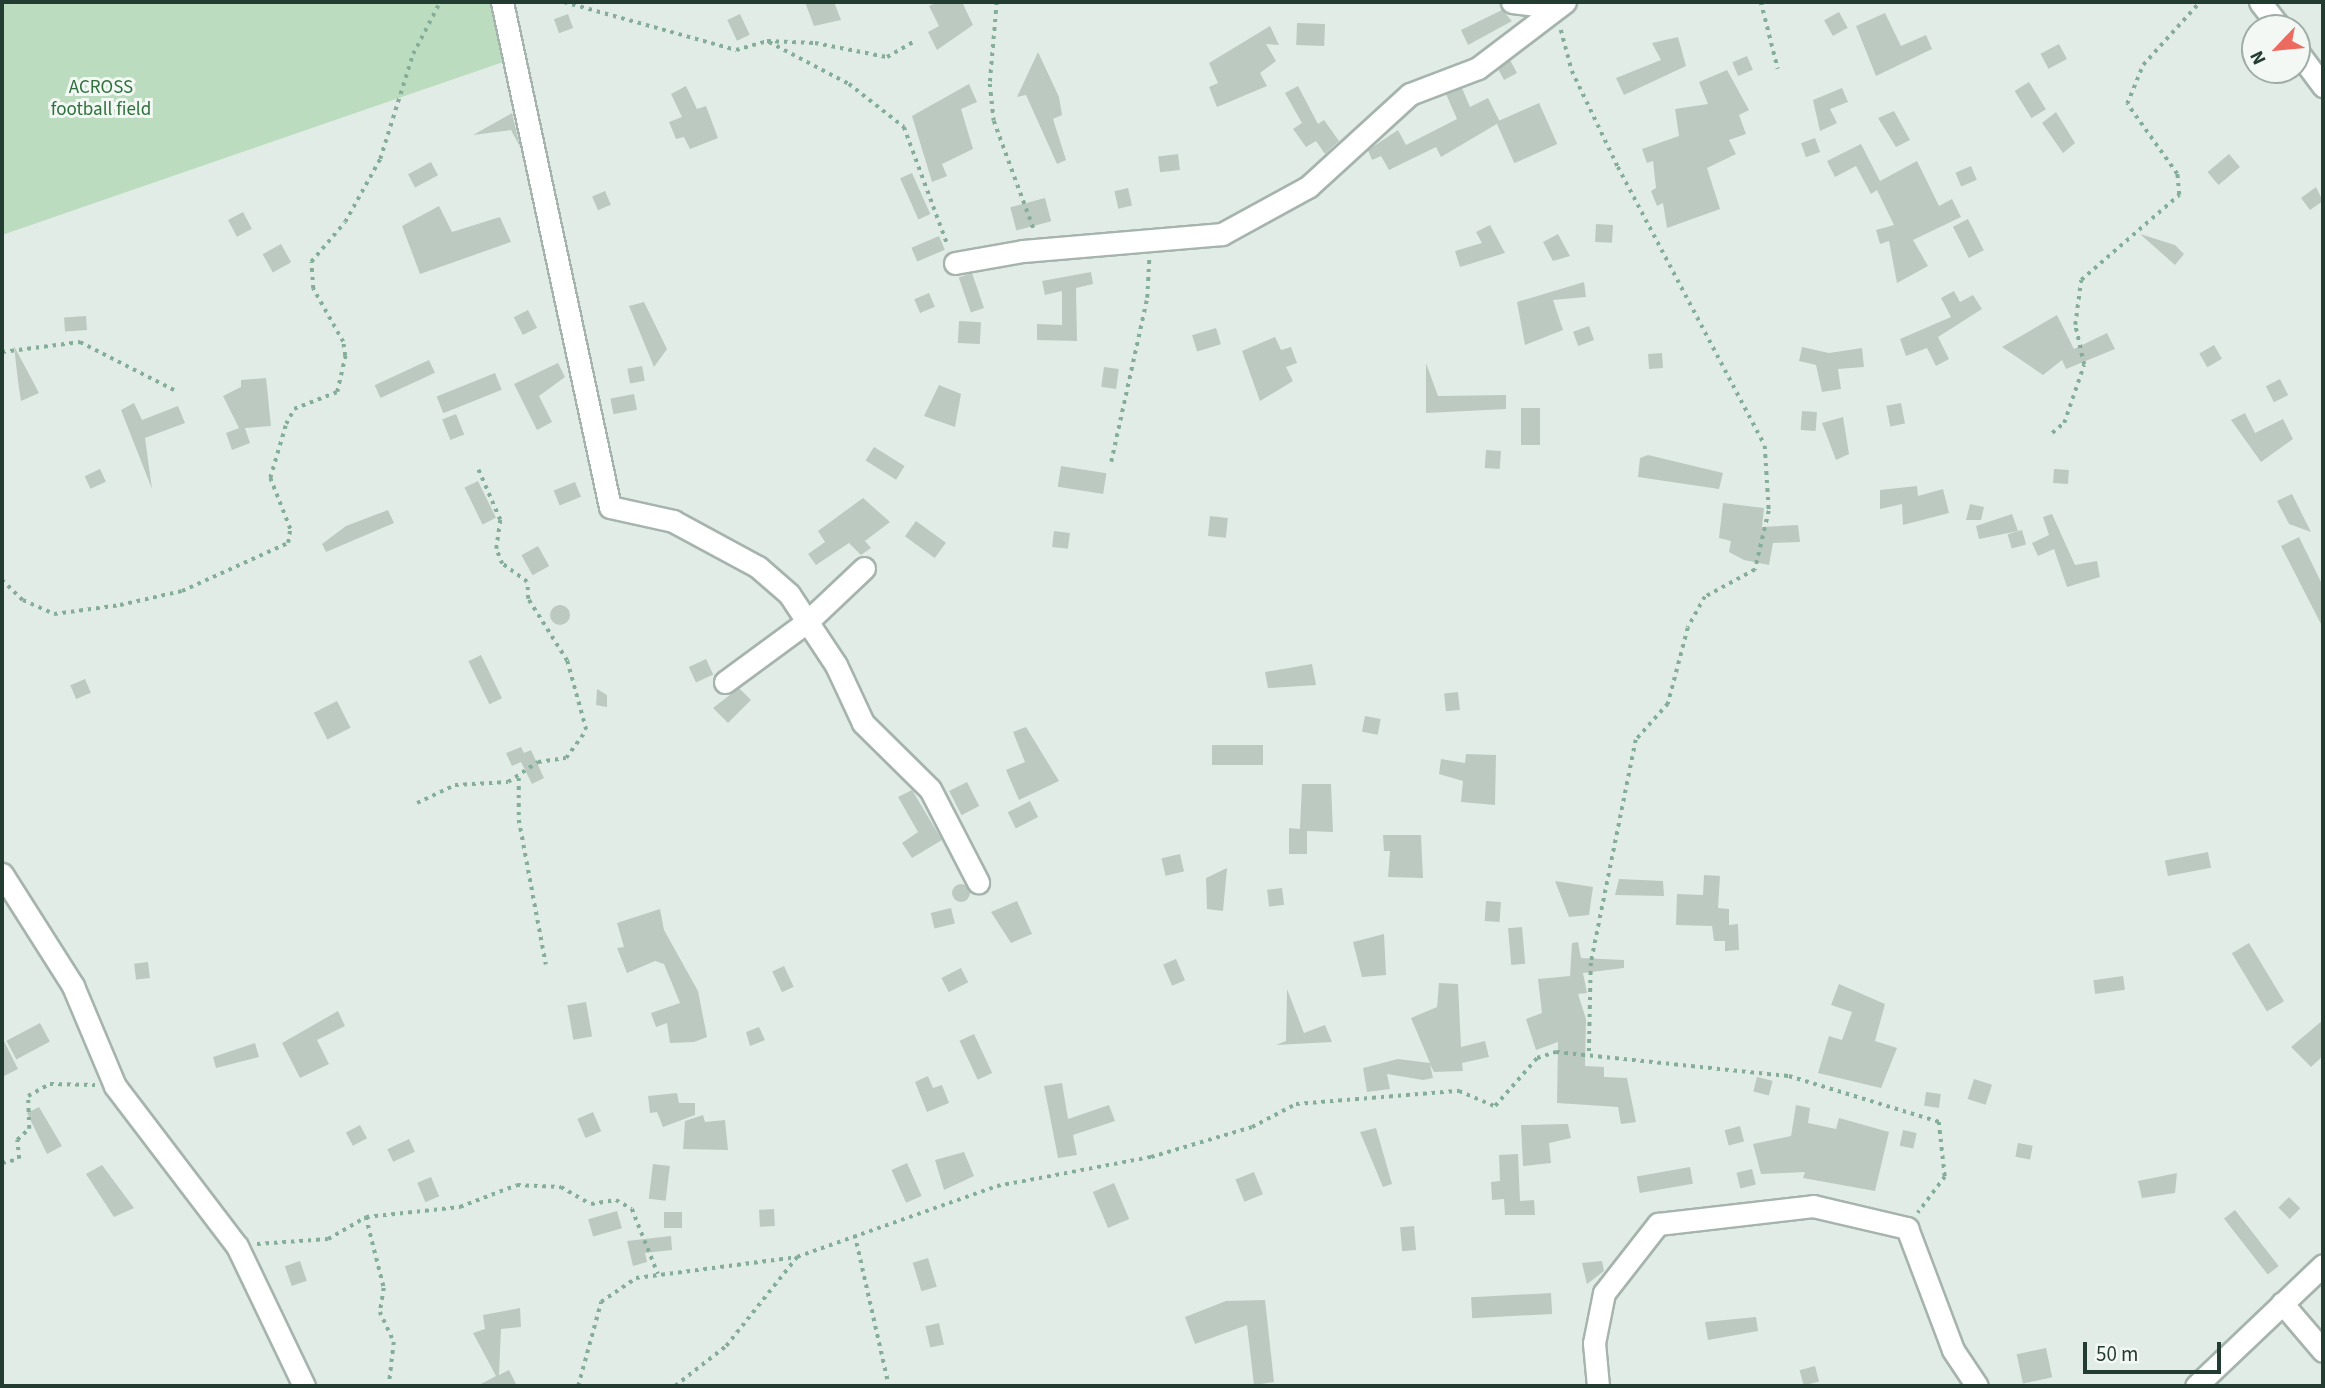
<!DOCTYPE html>
<style>
body{margin:0}
#map{position:relative;width:2325px;height:1388px;overflow:hidden;background:#e2ece6;font-family:"Source Sans 3",sans-serif}
div>[style]{position:absolute}
.green>*{inset:0;background:#bcdcbf}
.building>*{inset:0;background:#bbc9c1;transform-origin:0 0}
.round{border-radius:50%}
.path>*{height:3.5px;margin-top:-1.75px;transform-origin:0;background:repeating-linear-gradient(90deg,#84ae9a 0 3.5px,transparent 0 8.5px)}
.roads{filter:drop-shadow(2px 0 #a5b4ac) drop-shadow(-2px 0 #a5b4ac) drop-shadow(0 2px #a5b4ac) drop-shadow(0 -2px #a5b4ac)}
.minor>*{height:21px;margin:-10.5px;padding:0 10.5px;transform-origin:10.5px;border-radius:10.5px;background:#fff}
span{translate:-50% -50%;white-space:nowrap;text-align:center;line-height:1.15;-webkit-text-stroke:6px #f3f8f5;paint-order:stroke}
.park-label{font-size:19px;color:#2f713d}
.frame{position:absolute;inset:0;border:4px solid #233c31;pointer-events:none}
.north{position:absolute;left:2241px;top:14px;width:70px;height:70px;box-sizing:border-box;background:#f3f8f5;border:2px solid #a0ada7;border-radius:50%;rotate:244deg;font-size:19px;font-weight:700;line-height:28px;text-align:center;color:#233c31}
.north::after{content:'';display:block;margin:auto;width:24px;height:32px;background:#ec6a60;clip-path:polygon(50% 0,100% 100%,50% 72%,0 100%)}
.scale{position:absolute;left:2083px;top:1342px;width:138px;height:32px;box-sizing:border-box;border:4px solid #233c31;border-top:0;padding-left:9px;font-size:21px;line-height:24px;white-space:nowrap;color:#233c31;-webkit-text-stroke:5px #f3f8f5;paint-order:stroke}
</style>
<div id="map">
<div class="green">
<i style="clip-path:polygon(2px 2px,492px 2px,509px 60px,2px 235px)"></i>
</div>
<div class="building">
<i style="clip-path:polygon(805px 2px,834px 2px,841px 20px,814px 26px)"></i>
<i style="clip-path:polygon(938px 2px,962px 2px,973px 25px,937px 50px,928px 32px,939px 26px,929px 6px)"></i>
<i style="clip-path:polygon(1502px 10px,1512px 21px,1468px 45px,1461px 30px)"></i>
<i style="left:1839px;top:12px;width:18px;height:17px;rotate:61deg"></i>
<i style="clip-path:polygon(1885px 13px,1901px 46px,1926px 35px,1932px 49px,1876px 76px,1856px 26px)"></i>
<i style="left:568px;top:14px;width:15px;height:15px;rotate:70deg"></i>
<i style="left:740px;top:14px;width:23px;height:14px;rotate:65deg"></i>
<i style="left:1297px;top:23px;width:28px;height:22px;rotate:2deg"></i>
<i style="clip-path:polygon(1270px 26px,1279px 45px,1266px 44px,1276px 61px,1260px 73px,1267px 86px,1217px 107px,1209px 87px,1218px 83px,1209px 63px)"></i>
<i style="clip-path:polygon(1678px 37px,1686px 66px,1624px 95px,1616px 78px,1661px 60px,1652px 43px)"></i>
<i style="left:2059px;top:44px;width:17px;height:21px;rotate:62deg"></i>
<i style="clip-path:polygon(1038px 52px,1059px 97px,1062px 115px,1053px 119px,1066px 160px,1057px 164px,1026px 95px,1017px 97px)"></i>
<i style="left:1747px;top:56px;width:15px;height:16px;rotate:67deg"></i>
<i style="clip-path:polygon(1510px 60px,1517px 73px,1504px 80px,1498px 69px)"></i>
<i style="clip-path:polygon(1727px 70px,1749px 110px,1739px 115px,1746px 134px,1729px 140px,1736px 154px,1707px 168px,1720px 209px,1667px 228px,1663px 203px,1657px 206px,1651px 191px,1656px 188px,1653px 161px,1647px 163px,1642px 149px,1679px 136px,1675px 109px,1708px 104px,1699px 82px)"></i>
<i style="left:2029px;top:82px;width:32px;height:17px;rotate:58deg"></i>
<i style="clip-path:polygon(969px 84px,977px 102px,961px 109px,973px 149px,942px 164px,947px 176px,932px 182px,912px 116px)"></i>
<i style="clip-path:polygon(686px 86px,697px 109px,706px 106px,718px 138px,690px 149px,684px 137px,676px 139px,669px 122px,682px 117px,671px 94px)"></i>
<i style="clip-path:polygon(1298px 86px,1318px 124px,1324px 120px,1339px 141px,1325px 154px,1316px 141px,1306px 147px,1293px 129px,1302px 123px,1285px 93px)"></i>
<i style="clip-path:polygon(1462px 88px,1470px 107px,1488px 98px,1500px 122px,1441px 157px,1436px 147px,1389px 170px,1381px 156px,1372px 160px,1368px 150px,1398px 130px,1406px 145px,1457px 119px,1446px 94px)"></i>
<i style="clip-path:polygon(1842px 88px,1848px 102px,1830px 109px,1837px 123px,1820px 131px,1813px 100px)"></i>
<i style="left:1539px;top:103px;width:45px;height:47px;rotate:66deg"></i>
<i style="clip-path:polygon(1894px 111px,1910px 140px,1896px 147px,1878px 118px)"></i>
<i style="clip-path:polygon(2056px 112px,2075px 143px,2063px 153px,2042px 123px)"></i>
<i style="clip-path:polygon(512px 113px,520px 147px,511px 130px,473px 135px)"></i>
<i style="left:1815px;top:138px;width:15px;height:15px;rotate:70deg"></i>
<i style="clip-path:polygon(1861px 144px,1880px 181px,1917px 161px,1939px 206px,1952px 199px,1961px 217px,1913px 240px,1928px 266px,1897px 283px,1889px 241px,1880px 244px,1876px 230px,1894px 225px,1877px 190px,1871px 194px,1856px 166px,1835px 177px,1827px 161px)"></i>
<i style="left:1178px;top:154px;width:16px;height:20px;rotate:83deg"></i>
<i style="left:2229px;top:154px;width:17px;height:28px;rotate:50deg"></i>
<i style="left:431px;top:162px;width:15px;height:26px;rotate:62deg"></i>
<i style="left:1971px;top:166px;width:15px;height:17px;rotate:67deg"></i>
<i style="left:912px;top:173px;width:45px;height:13px;rotate:66deg"></i>
<i style="clip-path:polygon(2316px 187px,2323px 201px,2310px 210px,2301px 198px)"></i>
<i style="left:1128px;top:188px;width:18px;height:14px;rotate:77deg"></i>
<i style="left:605px;top:191px;width:15px;height:14px;rotate:67deg"></i>
<i style="left:1045px;top:198px;width:24px;height:36px;rotate:75deg"></i>
<i style="clip-path:polygon(439px 206px,452px 232px,500px 217px,511px 242px,420px 274px,402px 226px)"></i>
<i style="left:243px;top:212px;width:19px;height:17px;rotate:62deg"></i>
<i style="left:1968px;top:219px;width:35px;height:17px;rotate:63deg"></i>
<i style="left:1596px;top:224px;width:17px;height:18px;rotate:3deg"></i>
<i style="clip-path:polygon(1490px 225px,1505px 253px,1460px 267px,1455px 251px,1482px 243px,1476px 232px)"></i>
<i style="clip-path:polygon(1558px 234px,1570px 256px,1553px 261px,1543px 242px)"></i>
<i style="clip-path:polygon(2140px 234px,2175px 245px,2184px 254px,2175px 265px)"></i>
<i style="left:939px;top:236px;width:15px;height:30px;rotate:67deg"></i>
<i style="left:281px;top:244px;width:21px;height:21px;rotate:61deg"></i>
<i style="clip-path:polygon(1091px 272px,1093px 284px,1076px 288px,1077px 341px,1037px 340px,1037px 324px,1062px 325px,1062px 291px,1045px 295px,1042px 281px)"></i>
<i style="left:972px;top:273px;width:37px;height:14px;rotate:71deg"></i>
<i style="clip-path:polygon(1584px 282px,1586px 297px,1553px 300px,1563px 330px,1525px 345px,1517px 302px)"></i>
<i style="clip-path:polygon(1954px 291px,1960px 302px,1973px 295px,1982px 309px,1938px 337px,1949px 359px,1936px 366px,1927px 348px,1906px 356px,1900px 339px,1951px 317px,1941px 298px)"></i>
<i style="left:929px;top:293px;width:15px;height:16px;rotate:67deg"></i>
<i style="clip-path:polygon(644px 302px,667px 349px,654px 367px,629px 306px)"></i>
<i style="left:528px;top:310px;width:20px;height:16px;rotate:63deg"></i>
<i style="clip-path:polygon(2057px 315px,2074px 349px,2107px 333px,2115px 349px,2066px 369px,2062px 360px,2043px 375px,2002px 347px)"></i>
<i style="left:86px;top:316px;width:14px;height:22px;rotate:86deg"></i>
<i style="left:959px;top:321px;width:22px;height:22px;rotate:3deg"></i>
<i style="left:1589px;top:326px;width:15px;height:17px;rotate:70deg"></i>
<i style="left:1216px;top:328px;width:17px;height:25px;rotate:73deg"></i>
<i style="clip-path:polygon(1275px 337px,1281px 350px,1291px 347px,1297px 363px,1286px 367px,1293px 381px,1260px 401px,1242px 351px)"></i>
<i style="left:2214px;top:345px;width:16px;height:17px;rotate:60deg"></i>
<i style="clip-path:polygon(14px 346px,39px 393px,21px 401px,18px 381px)"></i>
<i style="clip-path:polygon(1802px 347px,1829px 353px,1862px 348px,1864px 367px,1838px 369px,1841px 389px,1822px 392px,1816px 365px,1799px 361px)"></i>
<i style="left:1662px;top:353px;width:15px;height:14px;rotate:86deg"></i>
<i style="left:429px;top:360px;width:14px;height:60px;rotate:65deg"></i>
<i style="clip-path:polygon(558px 363px,565px 377px,539px 396px,552px 422px,537px 430px,514px 384px)"></i>
<i style="clip-path:polygon(1426px 363px,1438px 396px,1506px 395px,1506px 409px,1426px 413px)"></i>
<i style="left:642px;top:366px;width:15px;height:15px;rotate:79deg"></i>
<i style="left:1104px;top:367px;width:15px;height:20px;rotate:8deg"></i>
<i style="left:495px;top:373px;width:18px;height:63px;rotate:68deg"></i>
<i style="clip-path:polygon(266px 378px,271px 426px,245px 428px,250px 443px,232px 450px,226px 433px,239px 428px,223px 396px,241px 387px,241px 380px)"></i>
<i style="left:2280px;top:379px;width:18px;height:16px;rotate:63deg"></i>
<i style="clip-path:polygon(939px 385px,961px 394px,955px 427px,924px 416px)"></i>
<i style="left:634px;top:394px;width:16px;height:24px;rotate:79deg"></i>
<i style="clip-path:polygon(134px 403px,142px 420px,178px 406px,185px 423px,145px 438px,152px 489px,121px 410px)"></i>
<i style="left:1901px;top:403px;width:21px;height:15px;rotate:79deg"></i>
<i style="left:1521px;top:408px;width:19px;height:37px"></i>
<i style="left:1802px;top:411px;width:15px;height:19px;rotate:4deg"></i>
<i style="clip-path:polygon(2245px 413px,2255px 433px,2283px 419px,2293px 439px,2261px 462px,2231px 420px)"></i>
<i style="left:456px;top:414px;width:22px;height:15px;rotate:68deg"></i>
<i style="clip-path:polygon(1843px 417px,1849px 454px,1836px 460px,1822px 423px)"></i>
<i style="left:874px;top:447px;width:36px;height:16px;rotate:32deg"></i>
<i style="left:1486px;top:450px;width:15px;height:18px;rotate:4deg"></i>
<i style="clip-path:polygon(1648px 455px,1723px 473px,1719px 489px,1638px 477px,1640px 458px)"></i>
<i style="left:1061px;top:466px;width:46px;height:21px;rotate:9deg"></i>
<i style="left:100px;top:469px;width:14px;height:17px;rotate:65deg"></i>
<i style="left:2054px;top:469px;width:15px;height:14px;rotate:4deg"></i>
<i style="left:478px;top:481px;width:41px;height:15px;rotate:64deg"></i>
<i style="left:575px;top:482px;width:16px;height:23px;rotate:68deg"></i>
<i style="clip-path:polygon(1917px 486px,1918px 496px,1943px 489px,1949px 513px,1903px 525px,1902px 504px,1880px 509px,1880px 490px)"></i>
<i style="clip-path:polygon(2292px 494px,2311px 532px,2289px 524px,2277px 501px)"></i>
<i style="clip-path:polygon(863px 498px,890px 522px,865px 541px,871px 548px,861px 555px,849px 543px,816px 565px,808px 554px,825px 542px,818px 531px)"></i>
<i style="clip-path:polygon(1723px 503px,1764px 508px,1762px 527px,1798px 525px,1800px 542px,1773px 543px,1769px 565px,1744px 560px,1729px 552px,1731px 541px,1719px 538px)"></i>
<i style="clip-path:polygon(1970px 504px,1984px 507px,1981px 520px,1966px 520px)"></i>
<i style="clip-path:polygon(388px 510px,394px 523px,326px 552px,322px 544px,346px 526px)"></i>
<i style="clip-path:polygon(2012px 514px,2018px 531px,1979px 539px,1976px 526px)"></i>
<i style="clip-path:polygon(2052px 514px,2075px 565px,2097px 561px,2100px 577px,2067px 587px,2054px 549px,2038px 556px,2032px 543px,2049px 535px,2043px 517px)"></i>
<i style="left:1210px;top:516px;width:18px;height:20px;rotate:6deg"></i>
<i style="left:916px;top:521px;width:37px;height:19px;rotate:36deg"></i>
<i style="left:2022px;top:530px;width:15px;height:15px;rotate:74deg"></i>
<i style="left:1054px;top:531px;width:16px;height:16px;rotate:7deg"></i>
<i style="clip-path:polygon(2299px 537px,2323px 586px,2323px 628px,2281px 546px)"></i>
<i style="left:538px;top:546px;width:23px;height:19px;rotate:61deg"></i>
<i class="round" style="left:550px;top:605px;width:20px;height:20px"></i>
<i style="left:481px;top:655px;width:48px;height:14px;rotate:64deg"></i>
<i style="left:706px;top:659px;width:17px;height:19px;rotate:65deg"></i>
<i style="clip-path:polygon(1312px 664px,1316px 685px,1268px 688px,1265px 672px)"></i>
<i style="left:85px;top:679px;width:15px;height:16px;rotate:67deg"></i>
<i style="clip-path:polygon(739px 688px,751px 700px,728px 723px,713px 708px)"></i>
<i style="clip-path:polygon(597px 689px,607px 695px,607px 707px,596px 705px)"></i>
<i style="left:1458px;top:692px;width:18px;height:14px;rotate:84deg"></i>
<i style="left:337px;top:701px;width:30px;height:26px;rotate:63deg"></i>
<i style="left:1365px;top:716px;width:16px;height:16px;rotate:11deg"></i>
<i style="clip-path:polygon(1026px 727px,1059px 781px,1019px 800px,1006px 770px,1025px 762px,1013px 732px)"></i>
<i style="left:1263px;top:745px;width:20px;height:51px;rotate:90deg"></i>
<i style="clip-path:polygon(521px 747px,524px 753px,531px 750px,544px 778px,532px 784px,521px 762px,512px 766px,506px 753px)"></i>
<i style="clip-path:polygon(1466px 754px,1496px 755px,1495px 805px,1461px 802px,1463px 781px,1439px 774px,1441px 759px,1465px 763px)"></i>
<i style="left:967px;top:782px;width:27px;height:20px;rotate:63deg"></i>
<i style="clip-path:polygon(1302px 784px,1331px 784px,1333px 832px,1307px 831px,1307px 854px,1289px 854px,1289px 828px,1300px 829px)"></i>
<i style="clip-path:polygon(912px 790px,942px 840px,912px 858px,902px 843px,918px 832px,898px 797px)"></i>
<i style="left:1030px;top:801px;width:18px;height:25px;rotate:63deg"></i>
<i style="clip-path:polygon(1383px 835px,1421px 835px,1423px 878px,1388px 877px,1390px 851px,1384px 851px)"></i>
<i style="left:2208px;top:852px;width:16px;height:44px;rotate:79deg"></i>
<i style="left:1180px;top:854px;width:18px;height:19px;rotate:77deg"></i>
<i style="clip-path:polygon(1227px 868px,1223px 911px,1207px 909px,1206px 878px)"></i>
<i style="clip-path:polygon(1704px 875px,1720px 876px,1718px 908px,1729px 909px,1729px 925px,1738px 924px,1739px 950px,1725px 951px,1725px 941px,1714px 941px,1712px 926px,1676px 925px,1677px 894px,1703px 895px)"></i>
<i style="clip-path:polygon(1619px 879px,1663px 881px,1664px 896px,1615px 895px)"></i>
<i style="clip-path:polygon(1555px 881px,1593px 887px,1589px 915px,1569px 917px)"></i>
<i class="round" style="left:952px;top:884px;width:18px;height:18px"></i>
<i style="left:1282px;top:888px;width:17px;height:15px;rotate:83deg"></i>
<i style="clip-path:polygon(1017px 901px,1032px 934px,1011px 943px,991px 912px)"></i>
<i style="left:1486px;top:901px;width:15px;height:20px;rotate:4deg"></i>
<i style="left:951px;top:908px;width:16px;height:21px;rotate:76deg"></i>
<i style="clip-path:polygon(660px 909px,664px 930px,698px 991px,707px 1037px,694px 1042px,670px 1043px,667px 1023px,656px 1027px,651px 1013px,680px 1003px,664px 964px,655px 961px,627px 973px,617px 948px,624px 947px,617px 923px)"></i>
<i style="left:1522px;top:927px;width:37px;height:14px;rotate:85deg"></i>
<i style="clip-path:polygon(1384px 934px,1386px 975px,1362px 977px,1353px 942px)"></i>
<i style="clip-path:polygon(1578px 942px,1581px 958px,1624px 960px,1624px 968px,1583px 973px,1587px 993px,1578px 994px,1586px 1019px,1585px 1066px,1604px 1067px,1604px 1077px,1627px 1078px,1636px 1122px,1621px 1124px,1618px 1107px,1557px 1103px,1558px 1042px,1536px 1050px,1526px 1019px,1542px 1013px,1538px 979px,1570px 976px,1572px 943px)"></i>
<i style="left:2249px;top:943px;width:68px;height:20px;rotate:59deg"></i>
<i style="left:1176px;top:959px;width:23px;height:14px;rotate:67deg"></i>
<i style="left:148px;top:962px;width:16px;height:14px;rotate:83deg"></i>
<i style="left:784px;top:966px;width:23px;height:13px;rotate:65deg"></i>
<i style="left:961px;top:968px;width:16px;height:22px;rotate:63deg"></i>
<i style="left:2123px;top:976px;width:14px;height:30px;rotate:82deg"></i>
<i style="clip-path:polygon(1439px 983px,1458px 984px,1461px 1047px,1485px 1041px,1489px 1057px,1462px 1063px,1463px 1071px,1434px 1072px,1430px 1064px,1433px 1078px,1423px 1080px,1387px 1074px,1390px 1089px,1367px 1092px,1363px 1068px,1398px 1059px,1430px 1063px,1411px 1018px,1437px 1007px)"></i>
<i style="clip-path:polygon(1839px 984px,1885px 1004px,1875px 1041px,1897px 1048px,1881px 1088px,1818px 1073px,1829px 1036px,1842px 1040px,1852px 1012px,1831px 1005px)"></i>
<i style="clip-path:polygon(1287px 989px,1304px 1033px,1325px 1025px,1332px 1042px,1276px 1045px,1286px 1041px)"></i>
<i style="left:586px;top:1002px;width:35px;height:19px;rotate:80deg"></i>
<i style="clip-path:polygon(338px 1011px,345px 1026px,317px 1040px,329px 1064px,300px 1078px,282px 1043px)"></i>
<i style="clip-path:polygon(2323px 1020px,2323px 1056px,2311px 1067px,2291px 1047px)"></i>
<i style="left:40px;top:1023px;width:21px;height:38px;rotate:62deg"></i>
<i style="clip-path:polygon(759px 1027px,765px 1040px,750px 1046px,746px 1032px)"></i>
<i style="left:974px;top:1034px;width:43px;height:16px;rotate:65deg"></i>
<i style="clip-path:polygon(2px 1037px,18px 1069px,2px 1077px)"></i>
<i style="clip-path:polygon(255px 1043px,259px 1057px,216px 1068px,213px 1057px)"></i>
<i style="clip-path:polygon(928px 1076px,933px 1088px,942px 1085px,949px 1103px,927px 1112px,915px 1082px)"></i>
<i style="left:1757px;top:1077px;width:16px;height:15px;rotate:14deg"></i>
<i style="left:1974px;top:1079px;width:19px;height:21px;rotate:18deg"></i>
<i style="clip-path:polygon(1062px 1083px,1068px 1119px,1109px 1105px,1115px 1121px,1073px 1135px,1077px 1155px,1058px 1158px,1044px 1086px)"></i>
<i style="left:1926px;top:1092px;width:15px;height:14px;rotate:8deg"></i>
<i style="clip-path:polygon(677px 1093px,679px 1103px,695px 1103px,695px 1115px,663px 1127px,657px 1112px,650px 1113px,648px 1096px)"></i>
<i style="clip-path:polygon(1796px 1105px,1810px 1108px,1808px 1123px,1836px 1129px,1839px 1118px,1889px 1132px,1875px 1191px,1803px 1178px,1805px 1172px,1761px 1174px,1753px 1144px,1791px 1136px)"></i>
<i style="clip-path:polygon(39px 1107px,62px 1146px,47px 1154px,27px 1113px)"></i>
<i style="left:593px;top:1112px;width:21px;height:17px;rotate:67deg"></i>
<i style="clip-path:polygon(703px 1115px,705px 1122px,725px 1120px,728px 1150px,683px 1149px,685px 1121px)"></i>
<i style="clip-path:polygon(1568px 1124px,1571px 1138px,1549px 1143px,1551px 1163px,1523px 1166px,1521px 1125px)"></i>
<i style="left:360px;top:1125px;width:15px;height:16px;rotate:62deg"></i>
<i style="left:1740px;top:1126px;width:16px;height:16px;rotate:75deg"></i>
<i style="clip-path:polygon(1376px 1128px,1392px 1184px,1383px 1187px,1360px 1132px)"></i>
<i style="left:1903px;top:1130px;width:14px;height:16px;rotate:12deg"></i>
<i style="left:409px;top:1139px;width:14px;height:24px;rotate:65deg"></i>
<i style="left:2018px;top:1143px;width:15px;height:14px;rotate:11deg"></i>
<i style="clip-path:polygon(964px 1152px,974px 1176px,944px 1190px,935px 1160px)"></i>
<i style="clip-path:polygon(1518px 1154px,1520px 1201px,1534px 1200px,1535px 1215px,1505px 1215px,1504px 1199px,1492px 1200px,1491px 1182px,1500px 1181px,1499px 1155px)"></i>
<i style="left:907px;top:1163px;width:36px;height:17px;rotate:66deg"></i>
<i style="left:653px;top:1164px;width:17px;height:35px;rotate:7deg"></i>
<i style="clip-path:polygon(102px 1165px,134px 1208px,114px 1217px,86px 1174px)"></i>
<i style="left:1690px;top:1167px;width:17px;height:54px;rotate:80deg"></i>
<i style="left:1752px;top:1169px;width:16px;height:16px;rotate:76deg"></i>
<i style="left:1254px;top:1172px;width:24px;height:20px;rotate:68deg"></i>
<i style="clip-path:polygon(2177px 1173px,2175px 1193px,2142px 1198px,2138px 1181px)"></i>
<i style="left:431px;top:1177px;width:21px;height:15px;rotate:67deg"></i>
<i style="left:1114px;top:1183px;width:39px;height:23px;rotate:67deg"></i>
<i style="left:2289px;top:1197px;width:16px;height:15px;rotate:45deg"></i>
<i style="left:774px;top:1209px;width:17px;height:15px;rotate:87deg"></i>
<i style="left:2235px;top:1210px;width:71px;height:14px;rotate:52deg"></i>
<i style="left:617px;top:1211px;width:18px;height:30px;rotate:74deg"></i>
<i style="left:682px;top:1212px;width:16px;height:18px;rotate:90deg"></i>
<i style="left:1414px;top:1226px;width:24px;height:14px;rotate:85deg"></i>
<i style="clip-path:polygon(671px 1236px,672px 1250px,645px 1253px,647px 1262px,633px 1266px,627px 1241px)"></i>
<i style="left:928px;top:1258px;width:30px;height:16px;rotate:73deg"></i>
<i style="left:300px;top:1261px;width:21px;height:16px;rotate:71deg"></i>
<i style="clip-path:polygon(1602px 1261px,1604px 1271px,1587px 1284px,1582px 1263px)"></i>
<i style="left:1551px;top:1293px;width:21px;height:80px;rotate:87deg"></i>
<i style="clip-path:polygon(1265px 1300px,1274px 1382px,1254px 1385px,1247px 1325px,1195px 1344px,1185px 1317px,1226px 1301px)"></i>
<i style="clip-path:polygon(520px 1308px,521px 1327px,501px 1329px,499px 1375px,509px 1370px,517px 1386px,477px 1386px,496px 1376px,473px 1333px,485px 1329px,483px 1315px)"></i>
<i style="clip-path:polygon(1756px 1317px,1758px 1331px,1708px 1340px,1705px 1322px)"></i>
<i style="left:939px;top:1323px;width:22px;height:14px;rotate:77deg"></i>
<i style="left:2046px;top:1348px;width:30px;height:30px;rotate:78deg"></i>
<i style="left:1815px;top:1366px;width:16px;height:16px;rotate:75deg"></i>
</div>
<div class="path">
<i style="left:564px;top:2px;width:179px;rotate:15.6deg"></i>
<i style="left:736px;top:50px;width:32px;rotate:-16deg"></i>
<i style="left:767px;top:41px;width:48px;rotate:2.4deg"></i>
<i style="left:815px;top:43px;width:73px;rotate:11deg"></i>
<i style="left:887px;top:57px;width:32px;rotate:-30deg"></i>
<i style="left:997px;top:2px;width:82px;rotate:94.9deg"></i>
<i style="left:990px;top:84px;width:37px;rotate:84deg"></i>
<i style="left:994px;top:121px;width:116px;rotate:69.8deg"></i>
<i style="left:1761px;top:2px;width:69px;rotate:75.8deg"></i>
<i style="left:1561px;top:30px;width:42px;rotate:75deg"></i>
<i style="left:1572px;top:71px;width:106px;rotate:64.4deg"></i>
<i style="left:1618px;top:167px;width:315px;rotate:62.2deg"></i>
<i style="left:1765px;top:446px;width:65px;rotate:86.5deg"></i>
<i style="left:1769px;top:511px;width:61px;rotate:103.3deg"></i>
<i style="left:1755px;top:570px;width:57px;rotate:151.6deg"></i>
<i style="left:1705px;top:597px;width:35px;rotate:119deg"></i>
<i style="left:1688px;top:628px;width:79px;rotate:104.7deg"></i>
<i style="left:1668px;top:704px;width:48px;rotate:131.6deg"></i>
<i style="left:1636px;top:740px;width:227px;rotate:101.4deg"></i>
<i style="left:1591px;top:963px;width:92px;rotate:91.2deg"></i>
<i style="left:769px;top:42px;width:90px;rotate:27.7deg"></i>
<i style="left:849px;top:84px;width:70px;rotate:38deg"></i>
<i style="left:904px;top:127px;width:127px;rotate:69.7deg"></i>
<i style="left:2px;top:352px;width:79px;rotate:-7.3deg"></i>
<i style="left:80px;top:342px;width:110px;rotate:27deg"></i>
<i style="left:2052px;top:433px;width:16px;rotate:-40deg"></i>
<i style="left:2064px;top:423px;width:61px;rotate:-71deg"></i>
<i style="left:2084px;top:365px;width:41px;rotate:-102.7deg"></i>
<i style="left:2075px;top:325px;width:45px;rotate:-82.4deg"></i>
<i style="left:2081px;top:280px;width:130px;rotate:-40.9deg"></i>
<i style="left:2179px;top:195px;width:21px;rotate:-95deg"></i>
<i style="left:2177px;top:174px;width:86px;rotate:-125.5deg"></i>
<i style="left:2127px;top:104px;width:42px;rotate:-67.7deg"></i>
<i style="left:2143px;top:65px;width:85px;rotate:-47.9deg"></i>
<i style="left:1111px;top:462px;width:168px;rotate:-77.6deg"></i>
<i style="left:1147px;top:298px;width:39px;rotate:-87deg"></i>
<i style="left:2px;top:580px;width:29px;rotate:44deg"></i>
<i style="left:23px;top:600px;width:34px;rotate:24deg"></i>
<i style="left:54px;top:614px;width:67px;rotate:-7.8deg"></i>
<i style="left:120px;top:605px;width:64px;rotate:-12.7deg"></i>
<i style="left:182px;top:591px;width:116px;rotate:-24.4deg"></i>
<i style="left:288px;top:543px;width:14px;rotate:-82deg"></i>
<i style="left:290px;top:529px;width:55px;rotate:-111.4deg"></i>
<i style="left:270px;top:478px;width:56px;rotate:-73.5deg"></i>
<i style="left:286px;top:424px;width:17px;rotate:-62deg"></i>
<i style="left:294px;top:409px;width:46px;rotate:-21.6deg"></i>
<i style="left:337px;top:392px;width:37px;rotate:-77deg"></i>
<i style="left:345px;top:356px;width:14px;rotate:-98deg"></i>
<i style="left:343px;top:342px;width:61px;rotate:-119.5deg"></i>
<i style="left:313px;top:289px;width:27px;rotate:-94deg"></i>
<i style="left:311px;top:262px;width:52px;rotate:-49.6deg"></i>
<i style="left:345px;top:222px;width:72px;rotate:-60.9deg"></i>
<i style="left:380px;top:159px;width:110px;rotate:-72.6deg"></i>
<i style="left:413px;top:54px;width:59px;rotate:-62.6deg"></i>
<i style="left:519px;top:778px;width:42px;rotate:90deg"></i>
<i style="left:519px;top:820px;width:147px;rotate:79.4deg"></i>
<i style="left:417px;top:803px;width:42px;rotate:-25.3deg"></i>
<i style="left:455px;top:785px;width:53px;rotate:-3.2deg"></i>
<i style="left:508px;top:782px;width:36px;rotate:-34deg"></i>
<i style="left:538px;top:762px;width:28px;rotate:-8deg"></i>
<i style="left:566px;top:758px;width:34px;rotate:-54deg"></i>
<i style="left:586px;top:730px;width:72px;rotate:-105.4deg"></i>
<i style="left:567px;top:661px;width:73px;rotate:-122.2deg"></i>
<i style="left:528px;top:599px;width:17px;rotate:-93deg"></i>
<i style="left:527px;top:582px;width:31px;rotate:-144deg"></i>
<i style="left:502px;top:564px;width:16px;rotate:-112deg"></i>
<i style="left:496px;top:549px;width:29px;rotate:-82deg"></i>
<i style="left:500px;top:520px;width:58px;rotate:-113.5deg"></i>
<i style="left:2px;top:1163px;width:17px;rotate:-13deg"></i>
<i style="left:19px;top:1159px;width:19px;rotate:-96deg"></i>
<i style="left:17px;top:1140px;width:16px;rotate:-43deg"></i>
<i style="left:29px;top:1129px;width:33px;rotate:-92deg"></i>
<i style="left:28px;top:1096px;width:25px;rotate:-29deg"></i>
<i style="left:50px;top:1084px;width:45px;rotate:1.3deg"></i>
<i style="left:366px;top:1217px;width:73px;rotate:75.8deg"></i>
<i style="left:384px;top:1288px;width:24px;rotate:99deg"></i>
<i style="left:380px;top:1312px;width:33px;rotate:65deg"></i>
<i style="left:394px;top:1342px;width:44px;rotate:96.5deg"></i>
<i style="left:855px;top:1235px;width:155px;rotate:77.3deg"></i>
<i style="left:257px;top:1244px;width:71px;rotate:-4deg"></i>
<i style="left:328px;top:1239px;width:44px;rotate:-30.1deg"></i>
<i style="left:366px;top:1217px;width:95px;rotate:-6.1deg"></i>
<i style="left:460px;top:1207px;width:61px;rotate:-21.1deg"></i>
<i style="left:517px;top:1185px;width:44px;rotate:2.6deg"></i>
<i style="left:561px;top:1187px;width:34px;rotate:30deg"></i>
<i style="left:591px;top:1204px;width:25px;rotate:-9deg"></i>
<i style="left:616px;top:1200px;width:18px;rotate:29deg"></i>
<i style="left:632px;top:1209px;width:70px;rotate:68.2deg"></i>
<i style="left:578px;top:1386px;width:87px;rotate:-74.7deg"></i>
<i style="left:601px;top:1302px;width:42px;rotate:-34.4deg"></i>
<i style="left:636px;top:1278px;width:162px;rotate:-7.4deg"></i>
<i style="left:797px;top:1257px;width:212px;rotate:-19.5deg"></i>
<i style="left:997px;top:1186px;width:157px;rotate:-10.7deg"></i>
<i style="left:1151px;top:1157px;width:105px;rotate:-16.5deg"></i>
<i style="left:1252px;top:1127px;width:50px;rotate:-27.6deg"></i>
<i style="left:1296px;top:1104px;width:164px;rotate:-4.6deg"></i>
<i style="left:1459px;top:1091px;width:39px;rotate:23deg"></i>
<i style="left:1495px;top:1106px;width:64px;rotate:-48.8deg"></i>
<i style="left:1537px;top:1058px;width:20px;rotate:-18deg"></i>
<i style="left:1556px;top:1052px;width:234px;rotate:5.9deg"></i>
<i style="left:1789px;top:1076px;width:157px;rotate:17deg"></i>
<i style="left:1939px;top:1122px;width:55px;rotate:83.8deg"></i>
<i style="left:1945px;top:1177px;width:45px;rotate:126.9deg"></i>
<i style="left:675px;top:1386px;width:65px;rotate:-38.1deg"></i>
<i style="left:726px;top:1346px;width:114px;rotate:-51.4deg"></i>
</div>
<div class="roads">
<div class="minor">
<i style="left:502px;top:2px;width:516px;rotate:77.93deg"></i>
<i style="left:610px;top:507px;width:65px;rotate:12.5deg"></i>
<i style="left:673px;top:521px;width:97px;rotate:28.4deg"></i>
<i style="left:758px;top:567px;width:41px;rotate:41.1deg"></i>
<i style="left:789px;top:594px;width:85px;rotate:56.5deg"></i>
<i style="left:836px;top:665px;width:64px;rotate:65deg"></i>
<i style="left:863px;top:723px;width:94px;rotate:44.6deg"></i>
<i style="left:930px;top:789px;width:105px;rotate:62.7deg"></i>
<i style="left:1512px;top:2px;width:42px;rotate:6.8deg"></i>
<i style="left:2260px;top:2px;width:33px;rotate:52deg"></i>
<i style="left:2297px;top:51px;width:44px;rotate:53.4deg"></i>
<i style="left:955px;top:263px;width:69px;rotate:-10deg"></i>
<i style="left:1023px;top:251px;width:200px;rotate:-4.9deg"></i>
<i style="left:1222px;top:234px;width:98px;rotate:-28.7deg"></i>
<i style="left:1308px;top:187px;width:138px;rotate:-42.4deg"></i>
<i style="left:1410px;top:94px;width:73px;rotate:-20.9deg"></i>
<i style="left:1478px;top:68px;width:109px;rotate:-37.2deg"></i>
<i style="left:725px;top:682px;width:103px;rotate:-36.3deg"></i>
<i style="left:808px;top:621px;width:77px;rotate:-43.4deg"></i>
<i style="left:2px;top:874px;width:133px;rotate:57.6deg"></i>
<i style="left:73px;top:986px;width:108px;rotate:67.2deg"></i>
<i style="left:115px;top:1086px;width:201px;rotate:52.7deg"></i>
<i style="left:237px;top:1246px;width:155px;rotate:64.4deg"></i>
<i style="left:2282px;top:1303px;width:63px;rotate:49.5deg"></i>
<i style="left:1598px;top:1386px;width:43px;rotate:-95.3deg"></i>
<i style="left:1594px;top:1343px;width:51px;rotate:-78.7deg"></i>
<i style="left:1604px;top:1293px;width:88px;rotate:-52deg"></i>
<i style="left:1658px;top:1224px;width:156px;rotate:-6.6deg"></i>
<i style="left:1813px;top:1206px;width:97px;rotate:13.2deg"></i>
<i style="left:1907px;top:1228px;width:130px;rotate:69.3deg"></i>
<i style="left:1953px;top:1350px;width:43px;rotate:56.3deg"></i>
<i style="left:2196px;top:1386px;width:175px;rotate:-43.6deg"></i>
</div>
</div>
<div class="park-label">
<span style="left:101px;top:99px">ACROSS<br>football field</span>
</div>
<div class="frame"></div>
<div class="north">N</div>
<div class="scale">50 m</div>
</div>
